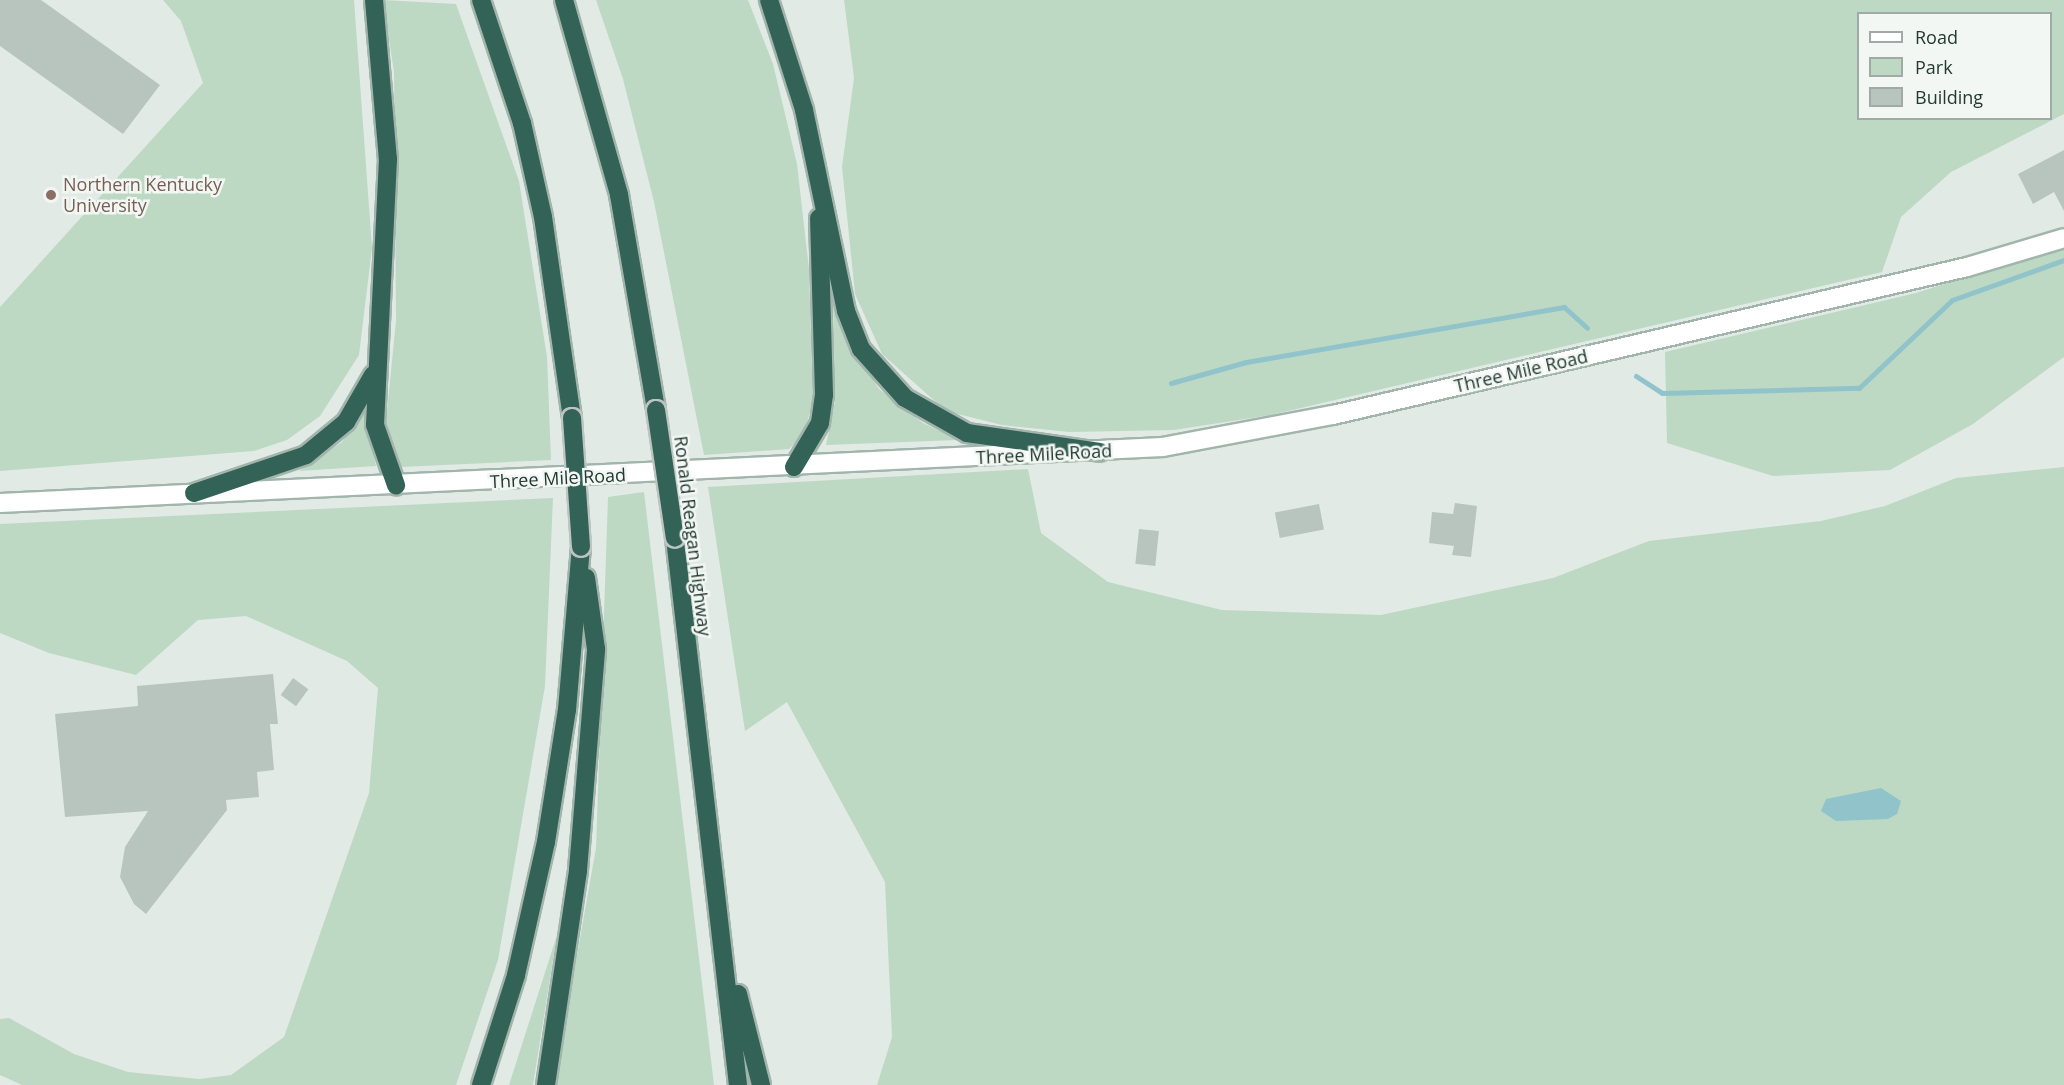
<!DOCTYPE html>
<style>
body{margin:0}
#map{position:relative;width:2064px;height:1085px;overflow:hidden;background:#e2eae6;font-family:"Open Sans",sans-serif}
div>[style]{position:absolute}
.green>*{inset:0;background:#bdd9c3}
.water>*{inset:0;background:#90c3ca}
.stream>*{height:5px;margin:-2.5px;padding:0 2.5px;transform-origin:2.5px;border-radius:2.5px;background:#90c3ca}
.building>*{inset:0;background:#b8c5bf;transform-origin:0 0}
.roads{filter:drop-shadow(2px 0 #a2b5ad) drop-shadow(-2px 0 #a2b5ad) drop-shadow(0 2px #a2b5ad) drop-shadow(0 -2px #a2b5ad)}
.secondary>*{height:18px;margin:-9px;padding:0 9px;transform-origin:9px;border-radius:9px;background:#fff}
.highway>*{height:18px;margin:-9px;padding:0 9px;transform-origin:9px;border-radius:9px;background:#336256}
.bridges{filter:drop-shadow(2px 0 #bdc4c2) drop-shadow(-2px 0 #bdc4c2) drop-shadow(0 2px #bdc4c2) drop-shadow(0 -2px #bdc4c2)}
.highway-bridge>*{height:18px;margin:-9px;padding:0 9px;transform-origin:9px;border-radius:9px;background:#336256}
.dots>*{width:16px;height:16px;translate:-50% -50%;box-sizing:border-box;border:3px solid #f2f7f4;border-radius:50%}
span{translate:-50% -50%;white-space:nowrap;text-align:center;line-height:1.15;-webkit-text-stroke:5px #f2f7f4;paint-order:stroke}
.education-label{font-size:18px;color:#785e54}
.left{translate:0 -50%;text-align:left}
.street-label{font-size:18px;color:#243933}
.legend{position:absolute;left:1857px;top:12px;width:195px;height:108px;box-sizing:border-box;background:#f2f7f4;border:2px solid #a0aba7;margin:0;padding:8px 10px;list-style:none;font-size:18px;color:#243933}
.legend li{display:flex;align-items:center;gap:12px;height:30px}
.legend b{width:30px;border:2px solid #a0aba7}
</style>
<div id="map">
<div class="green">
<i style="clip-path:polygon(163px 0,354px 0,372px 248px,359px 355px,320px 416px,287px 440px,254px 451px,0 471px,0 307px,203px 83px,181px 21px)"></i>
<i style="clip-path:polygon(383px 0,456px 4px,519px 181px,547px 357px,551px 460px,400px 467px,386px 421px,396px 321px,394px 72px)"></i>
<i style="clip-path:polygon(596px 0,748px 0,773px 64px,797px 164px,809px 269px,813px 403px,803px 435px,789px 449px,704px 455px,654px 202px,623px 79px)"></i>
<i style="clip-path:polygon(evenodd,844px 0,2064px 0,2064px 114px,1951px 172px,1901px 217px,1882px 272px,1271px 415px,1174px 430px,1069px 432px,1002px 425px,946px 411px,882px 354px,855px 294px,842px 167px,854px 78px,844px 0,1858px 14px,2050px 14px,2050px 118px,1858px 118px,1858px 14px)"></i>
<i style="clip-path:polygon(2064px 246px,2064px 357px,1973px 424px,1890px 470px,1773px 476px,1667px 443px,1665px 352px,1916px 293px)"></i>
<i style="clip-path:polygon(833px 301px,849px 342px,879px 389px,923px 423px,958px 440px,826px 445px,835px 402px)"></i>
<i style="clip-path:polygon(364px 412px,376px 466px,299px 471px,342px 442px)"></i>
<i style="clip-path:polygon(2064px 467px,2064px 1085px,877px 1085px,892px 1037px,885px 882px,787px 702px,745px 731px,708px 487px,1028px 469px,1041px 533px,1108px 582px,1222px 610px,1381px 615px,1553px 578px,1649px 541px,1821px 521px,1885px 506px,1956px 478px)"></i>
<i style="clip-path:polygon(644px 492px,714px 1085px,554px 1085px,596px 848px,608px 497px)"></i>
<i style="clip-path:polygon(553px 498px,545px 686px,498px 960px,456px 1085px,22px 1085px,0 1075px,0 1019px,9px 1018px,74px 1054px,128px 1072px,199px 1079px,231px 1075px,284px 1037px,369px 793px,378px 688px,347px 661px,246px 616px,198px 620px,136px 675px,49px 653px,0 633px,0 524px)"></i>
<i style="clip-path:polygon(557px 935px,533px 1085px,509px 1085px)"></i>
</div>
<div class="water">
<i style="clip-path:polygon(1881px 788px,1901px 801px,1897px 814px,1888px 819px,1836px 821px,1821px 811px,1826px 799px)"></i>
</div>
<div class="stream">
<i style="left:1636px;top:376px;width:31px;rotate:33deg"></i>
<i style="left:1662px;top:393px;width:197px;rotate:-1.5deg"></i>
<i style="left:1859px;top:388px;width:128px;rotate:-43.4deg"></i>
<i style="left:1952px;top:300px;width:119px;rotate:-19.7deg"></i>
<i style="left:1171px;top:383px;width:78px;rotate:-15.6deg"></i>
<i style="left:1246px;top:362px;width:323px;rotate:-9.8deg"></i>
<i style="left:1564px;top:307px;width:31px;rotate:42deg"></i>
</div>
<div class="building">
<i style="clip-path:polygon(0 0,41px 0,160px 85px,123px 134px,0 46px)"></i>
<i style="clip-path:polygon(2064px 150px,2064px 211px,2054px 192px,2033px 204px,2018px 174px)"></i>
<i style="clip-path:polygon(1455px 503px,1477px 506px,1471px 557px,1452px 555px,1454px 546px,1429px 543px,1432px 512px,1453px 514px)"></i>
<i style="left:1319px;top:504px;width:26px;height:45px;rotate:79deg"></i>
<i style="left:1139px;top:529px;width:20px;height:35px;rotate:6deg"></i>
<i style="clip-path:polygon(273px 674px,278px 724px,270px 724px,274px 770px,257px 772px,259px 797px,226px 800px,227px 810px,146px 914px,134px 904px,120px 877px,125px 847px,148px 811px,65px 817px,55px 714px,138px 706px,137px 686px)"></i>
<i style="left:293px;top:678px;width:19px;height:21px;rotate:36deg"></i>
</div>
<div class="roads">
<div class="secondary">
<i style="left:0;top:503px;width:1164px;rotate:-2.76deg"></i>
<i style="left:1163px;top:447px;width:173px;rotate:-10.7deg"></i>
<i style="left:1333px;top:415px;width:651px;rotate:-13.14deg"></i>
<i style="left:1967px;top:267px;width:101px;rotate:-16.6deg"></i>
</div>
<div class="highway">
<i style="left:374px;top:0;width:160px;rotate:85deg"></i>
<i style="left:388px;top:159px;width:266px;rotate:92.8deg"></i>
<i style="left:375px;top:425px;width:64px;rotate:70.7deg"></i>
<i style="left:481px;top:0;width:130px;rotate:71.6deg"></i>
<i style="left:522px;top:123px;width:96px;rotate:77.4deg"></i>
<i style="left:543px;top:217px;width:203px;rotate:81.8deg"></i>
<i style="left:564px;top:0;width:203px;rotate:74.2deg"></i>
<i style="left:619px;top:195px;width:218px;rotate:80.2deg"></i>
<i style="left:769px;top:0;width:115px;rotate:72.3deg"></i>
<i style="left:804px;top:110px;width:205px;rotate:78.2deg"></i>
<i style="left:846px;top:311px;width:41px;rotate:68.5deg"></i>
<i style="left:861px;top:349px;width:66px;rotate:48.1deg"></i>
<i style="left:905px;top:398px;width:71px;rotate:29.4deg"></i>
<i style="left:967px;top:433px;width:134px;rotate:8.1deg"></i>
<i style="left:794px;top:467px;width:51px;rotate:-59.4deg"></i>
<i style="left:820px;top:423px;width:28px;rotate:-82deg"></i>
<i style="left:824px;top:395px;width:177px;rotate:-91.6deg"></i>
<i style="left:194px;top:493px;width:118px;rotate:-18.7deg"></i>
<i style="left:306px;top:455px;width:52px;rotate:-39.5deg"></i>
<i style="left:346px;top:422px;width:54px;rotate:-60.1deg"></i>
<i style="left:675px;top:538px;width:551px;rotate:83.43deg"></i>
<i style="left:738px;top:994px;width:94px;rotate:75.8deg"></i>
<i style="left:481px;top:1085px;width:115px;rotate:-72.3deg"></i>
<i style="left:516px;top:975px;width:136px;rotate:-77.3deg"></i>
<i style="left:546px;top:842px;width:134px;rotate:-81deg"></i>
<i style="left:567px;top:710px;width:164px;rotate:-85.1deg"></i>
<i style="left:546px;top:1085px;width:217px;rotate:-81.5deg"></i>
<i style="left:578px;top:870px;width:222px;rotate:-85.3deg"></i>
<i style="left:596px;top:649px;width:72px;rotate:-98deg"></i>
</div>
</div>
<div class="bridges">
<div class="highway-bridge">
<i style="left:656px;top:410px;width:129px;rotate:81.6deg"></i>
<i style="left:572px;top:418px;width:129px;rotate:86deg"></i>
</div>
</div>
<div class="dots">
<i style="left:51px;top:195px;background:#8d6e63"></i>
</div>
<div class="education-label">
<span class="left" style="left:63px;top:195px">Northern Kentucky<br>University</span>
</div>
<div class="street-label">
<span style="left:1521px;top:371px;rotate:-13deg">Three Mile Road</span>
<span style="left:1044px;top:454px;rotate:-3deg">Three Mile Road</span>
<span style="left:558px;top:478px;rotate:-3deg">Three Mile Road</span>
<span style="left:693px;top:536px;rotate:83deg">Ronald Reagan Highway</span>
</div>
<ul class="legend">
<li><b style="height:8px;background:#fff"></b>Road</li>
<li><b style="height:16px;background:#bdd9c3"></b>Park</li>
<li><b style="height:16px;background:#b8c5bf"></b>Building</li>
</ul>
</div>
